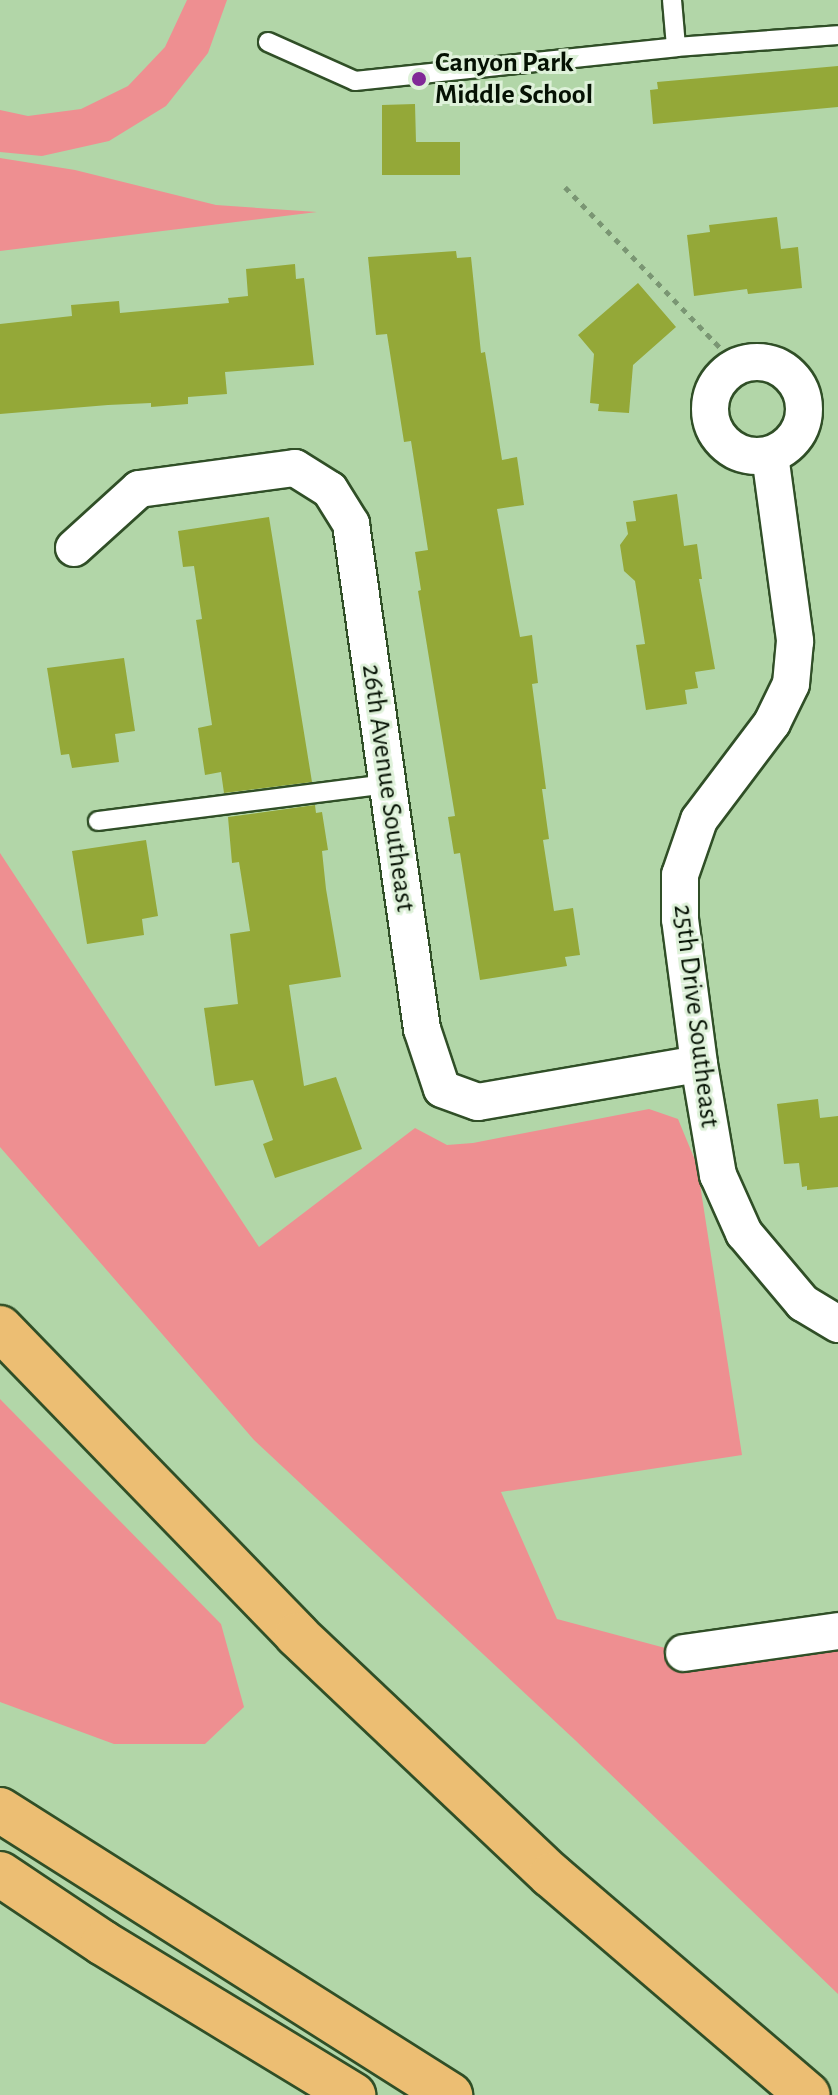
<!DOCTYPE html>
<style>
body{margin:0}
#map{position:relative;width:838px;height:2095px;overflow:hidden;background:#b2d6a8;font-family:"Alegreya Sans",sans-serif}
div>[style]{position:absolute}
.green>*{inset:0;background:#ee8f91}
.building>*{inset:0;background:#94a838}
.path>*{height:5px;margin-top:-2.5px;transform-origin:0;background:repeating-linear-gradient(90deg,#7a9673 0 6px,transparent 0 12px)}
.roads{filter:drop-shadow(2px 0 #304f27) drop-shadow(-2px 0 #304f27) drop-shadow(0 2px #304f27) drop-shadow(0 -2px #304f27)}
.lane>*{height:18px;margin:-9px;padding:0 9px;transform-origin:9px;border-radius:9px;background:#fff}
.street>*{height:36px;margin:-18px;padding:0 18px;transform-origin:18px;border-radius:18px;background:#fff}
.street>.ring{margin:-18px;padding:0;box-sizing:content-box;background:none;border:36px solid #fff;border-radius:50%}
.highway>*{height:44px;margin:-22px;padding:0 22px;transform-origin:22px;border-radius:22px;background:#ecbe73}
.dots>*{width:22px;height:22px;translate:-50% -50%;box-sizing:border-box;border:4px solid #def1d9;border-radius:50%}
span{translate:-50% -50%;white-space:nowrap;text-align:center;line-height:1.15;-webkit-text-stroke:6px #def1d9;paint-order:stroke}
.poi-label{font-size:28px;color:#051103;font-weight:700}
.left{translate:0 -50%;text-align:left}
.street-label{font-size:28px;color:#051103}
</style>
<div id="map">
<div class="green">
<i style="clip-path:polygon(187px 0,227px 0,208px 53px,166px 106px,109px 141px,42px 156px,0 152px,0 110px,28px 116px,81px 109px,128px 86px,165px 47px)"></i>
<i style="clip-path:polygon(0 158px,75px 170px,216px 205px,317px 212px,0 251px)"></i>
<i style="clip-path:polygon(0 853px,259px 1247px,415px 1128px,447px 1145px,473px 1143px,649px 1109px,678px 1119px,697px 1165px,742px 1455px,501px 1492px,557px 1619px,684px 1653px,838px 1631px,838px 1994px,575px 1740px,254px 1440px,0 1147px)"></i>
<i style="clip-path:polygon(0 1399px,221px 1624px,244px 1707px,205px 1744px,114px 1744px,0 1702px)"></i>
</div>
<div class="building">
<i style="clip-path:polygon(838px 66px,838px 107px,653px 124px,650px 90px,658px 89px,657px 82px)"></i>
<i style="clip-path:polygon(415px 104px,416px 142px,460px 142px,460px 175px,382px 175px,382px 105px)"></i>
<i style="clip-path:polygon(777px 217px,781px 249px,798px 247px,802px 288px,748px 294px,747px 289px,694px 296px,687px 235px,710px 232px,709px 225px)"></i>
<i style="clip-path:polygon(456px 251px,457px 258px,471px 257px,481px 353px,485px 352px,502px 460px,517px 457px,524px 505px,497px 509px,520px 637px,532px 635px,538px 683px,532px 684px,546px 789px,542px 789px,549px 839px,543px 840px,554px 911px,573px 908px,580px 955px,565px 957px,567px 966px,480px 980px,460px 853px,454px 854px,448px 817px,455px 816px,418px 591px,421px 590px,415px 552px,428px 550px,419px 492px,411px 441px,404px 442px,387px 334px,376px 335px,368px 257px)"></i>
<i style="clip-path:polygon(295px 264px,296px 279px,304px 278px,314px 365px,225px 372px,227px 394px,188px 397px,188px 404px,151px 407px,151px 403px,108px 405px,0 414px,0 324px,72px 316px,71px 305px,119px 301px,120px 313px,229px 303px,228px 298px,248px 296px,246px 269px)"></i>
<i style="clip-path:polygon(638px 283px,676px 327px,633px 365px,629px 413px,598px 411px,599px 404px,590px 403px,594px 354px,578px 335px)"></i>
<i style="clip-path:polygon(677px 494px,684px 546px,697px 544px,702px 579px,699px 579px,715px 669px,695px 672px,698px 688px,685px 690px,687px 704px,646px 710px,636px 645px,645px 644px,635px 581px,624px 571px,620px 545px,628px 534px,626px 522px,636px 521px,633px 501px)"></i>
<i style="clip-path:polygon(269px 517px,312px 782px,224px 793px,221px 772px,205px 775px,198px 728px,212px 725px,196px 620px,202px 619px,194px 566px,183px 567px,178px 531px)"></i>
<i style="clip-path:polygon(124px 658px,135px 731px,115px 734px,119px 762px,72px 768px,69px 754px,61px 755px,47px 668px)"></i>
<i style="clip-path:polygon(315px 805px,316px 813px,322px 812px,328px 850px,322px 851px,326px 889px,341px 977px,289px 985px,304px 1086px,336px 1077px,362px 1149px,275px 1178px,263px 1144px,273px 1140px,253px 1080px,215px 1086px,204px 1008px,238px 1004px,230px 934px,250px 931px,239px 862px,232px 863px,228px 817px)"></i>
<i style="clip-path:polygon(146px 840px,158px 916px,142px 919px,144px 935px,87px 944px,72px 851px)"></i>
<i style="clip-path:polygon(818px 1099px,820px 1118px,838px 1116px,838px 1187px,807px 1190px,807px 1186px,802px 1187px,799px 1163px,784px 1164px,777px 1104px)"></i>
</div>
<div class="path">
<i style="left:565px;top:187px;width:249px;rotate:46deg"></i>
</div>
<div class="roads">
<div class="lane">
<i style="left:672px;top:0;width:47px;rotate:85.1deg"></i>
<i style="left:268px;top:42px;width:95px;rotate:24.1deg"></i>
<i style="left:355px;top:81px;width:323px;rotate:-6deg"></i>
<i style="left:676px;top:47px;width:162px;rotate:-4.2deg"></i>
<i style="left:98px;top:821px;width:292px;rotate:-7.3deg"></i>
</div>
<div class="street">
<i class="ring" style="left:710px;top:362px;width:58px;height:58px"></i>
<i style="left:770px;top:455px;width:188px;rotate:82.3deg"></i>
<i style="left:795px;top:641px;width:43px;rotate:95.3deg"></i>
<i style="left:791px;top:684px;width:43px;rotate:116deg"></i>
<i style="left:772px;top:723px;width:121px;rotate:127deg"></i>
<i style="left:699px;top:820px;width:58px;rotate:109.1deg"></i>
<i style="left:680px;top:875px;width:44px;rotate:90deg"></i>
<i style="left:680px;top:919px;width:146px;rotate:82.5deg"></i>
<i style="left:699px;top:1064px;width:113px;rotate:80.3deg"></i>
<i style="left:718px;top:1175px;width:64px;rotate:65.9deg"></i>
<i style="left:744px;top:1233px;width:92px;rotate:49.9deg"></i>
<i style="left:803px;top:1303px;width:41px;rotate:31deg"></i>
<i style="left:74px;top:548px;width:88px;rotate:-42.2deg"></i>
<i style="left:139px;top:489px;width:157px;rotate:-7.7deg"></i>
<i style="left:295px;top:468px;width:41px;rotate:32.2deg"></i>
<i style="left:330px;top:490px;width:40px;rotate:58deg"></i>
<i style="left:351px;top:524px;width:510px;rotate:82deg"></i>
<i style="left:422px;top:1029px;width:63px;rotate:71.6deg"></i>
<i style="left:442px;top:1089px;width:38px;rotate:20deg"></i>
<i style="left:478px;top:1102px;width:224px;rotate:-9.8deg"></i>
<i style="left:684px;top:1653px;width:156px;rotate:-8.1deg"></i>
</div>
<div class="highway">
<i style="left:0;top:1328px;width:427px;rotate:45.9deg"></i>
<i style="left:297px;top:1635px;width:349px;rotate:43.4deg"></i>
<i style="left:551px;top:1875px;width:338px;rotate:40.6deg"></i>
<i style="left:0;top:1810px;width:533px;rotate:32.35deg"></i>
<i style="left:0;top:1874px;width:124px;rotate:33.8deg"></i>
<i style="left:103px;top:1943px;width:293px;rotate:31.3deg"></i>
</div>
</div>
<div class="dots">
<i style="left:419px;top:79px;background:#812997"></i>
</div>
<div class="poi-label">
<span class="left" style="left:435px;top:79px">Canyon Park<br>Middle School</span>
</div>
<div class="street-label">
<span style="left:388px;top:788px;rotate:82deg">26th Avenue Southeast</span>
<span style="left:696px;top:1016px;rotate:83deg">25th Drive Southeast</span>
</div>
</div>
